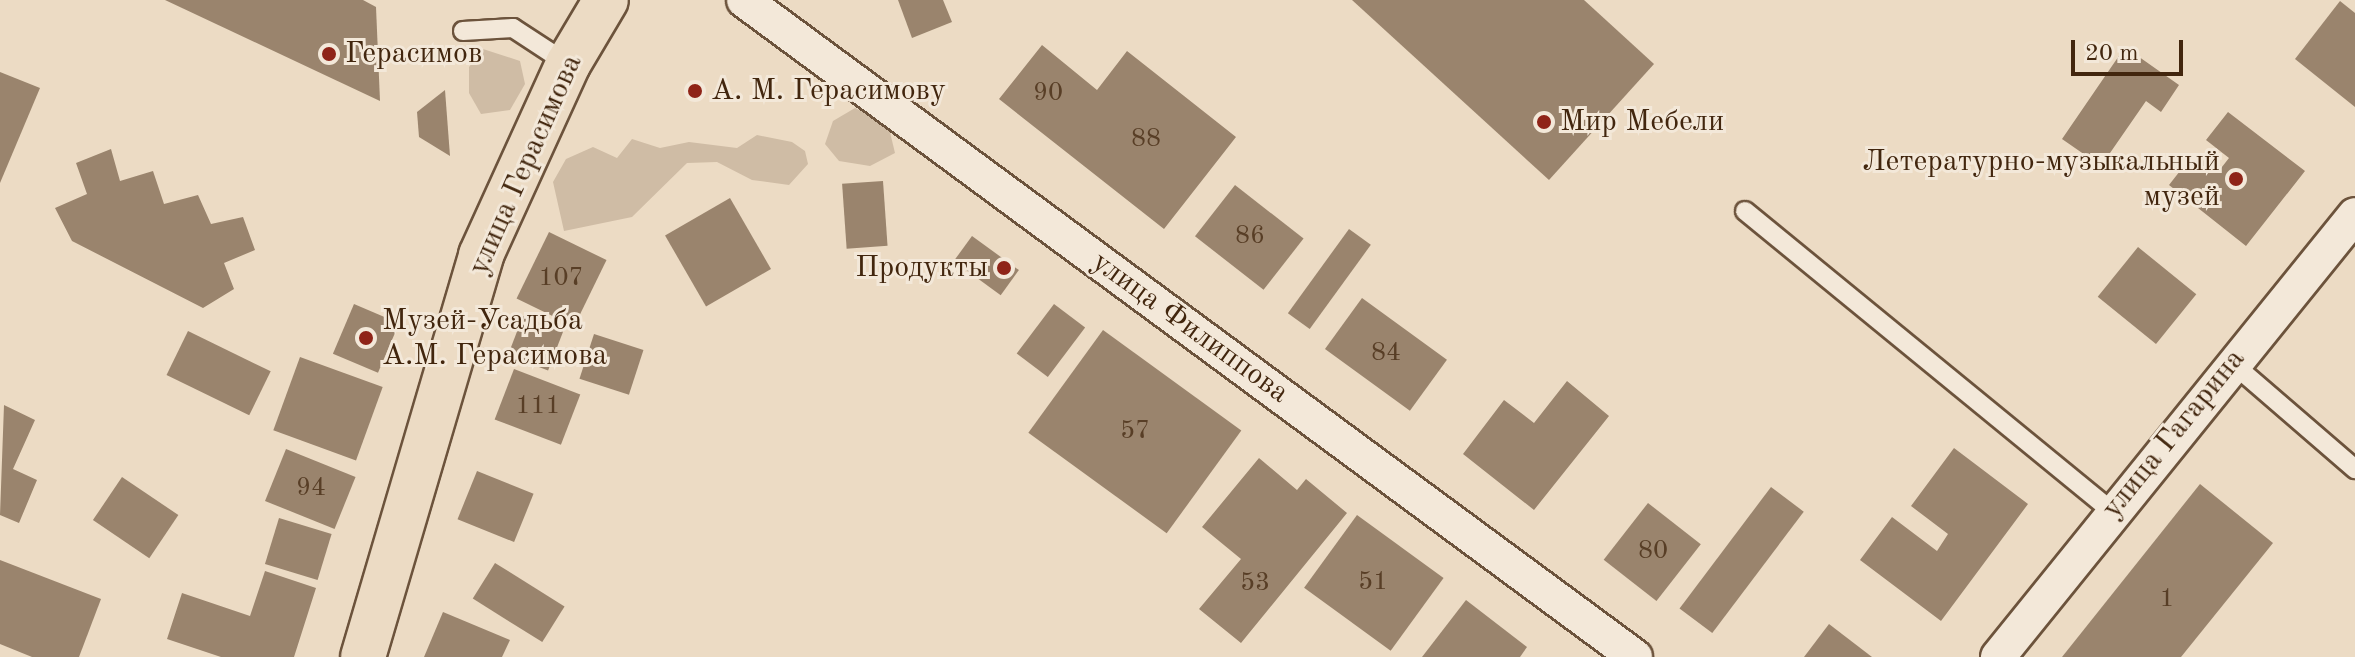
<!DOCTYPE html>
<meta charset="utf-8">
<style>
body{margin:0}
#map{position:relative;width:2355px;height:657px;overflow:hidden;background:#ecdbc4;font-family:"Old Standard TT",serif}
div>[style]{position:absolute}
.green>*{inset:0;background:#cfbca5}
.building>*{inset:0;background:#9a846d;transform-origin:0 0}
.roads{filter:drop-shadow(2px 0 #6c533c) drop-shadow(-2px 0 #6c533c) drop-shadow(0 2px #6c533c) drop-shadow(0 -2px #6c533c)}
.service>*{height:18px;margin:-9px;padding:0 9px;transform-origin:9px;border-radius:9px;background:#f3e8d9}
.minor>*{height:34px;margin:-17px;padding:0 17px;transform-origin:17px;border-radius:17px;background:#f3e8d9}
.primary>*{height:44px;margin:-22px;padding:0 22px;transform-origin:22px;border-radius:22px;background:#ecdbc4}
.dots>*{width:22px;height:22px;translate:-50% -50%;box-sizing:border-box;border:4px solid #f3e8d9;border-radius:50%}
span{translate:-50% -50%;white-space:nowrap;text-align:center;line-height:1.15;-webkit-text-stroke:6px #f3e8d9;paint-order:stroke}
.number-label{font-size:26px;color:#583e26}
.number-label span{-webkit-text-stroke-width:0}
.poi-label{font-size:30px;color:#42260e}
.left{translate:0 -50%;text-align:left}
.right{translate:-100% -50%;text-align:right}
.street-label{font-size:30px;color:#42260e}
.scale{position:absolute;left:2071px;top:40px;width:112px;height:36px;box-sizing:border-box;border:4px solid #42260e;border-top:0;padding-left:10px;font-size:24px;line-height:28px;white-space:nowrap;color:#42260e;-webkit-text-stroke:6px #f3e8d9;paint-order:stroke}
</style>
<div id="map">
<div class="green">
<i style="clip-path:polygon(483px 49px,520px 61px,525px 84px,510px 110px,481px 114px,469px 93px,469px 67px)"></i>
<i style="clip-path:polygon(855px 108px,888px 124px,895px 153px,870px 166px,839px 161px,825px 144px,833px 121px)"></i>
<i style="clip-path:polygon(757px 135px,792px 142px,805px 151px,808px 164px,789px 185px,752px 180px,717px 162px,687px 163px,632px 217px,564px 231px,553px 182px,566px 159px,593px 147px,617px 158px,632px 139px,660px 148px,689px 142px,737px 148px)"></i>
</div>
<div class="building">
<i style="clip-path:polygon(165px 0,363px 0,376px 7px,380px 101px)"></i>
<i style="clip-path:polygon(898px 0,943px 0,952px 22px,912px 38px)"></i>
<i style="clip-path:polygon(1352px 0,1584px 0,1654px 64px,1549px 180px)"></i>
<i style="clip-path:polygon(2340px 1px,2355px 13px,2355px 107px,2295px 59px)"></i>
<i style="clip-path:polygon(1042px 45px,1097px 90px,1127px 51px,1236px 137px,1164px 229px,999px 99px)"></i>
<i style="clip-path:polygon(2125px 47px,2179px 85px,2161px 112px,2146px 101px,2101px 166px,2062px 139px)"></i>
<i style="clip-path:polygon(0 72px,40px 88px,0 183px)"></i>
<i style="clip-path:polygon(445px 90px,450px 156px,419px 137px,417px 112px)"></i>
<i style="clip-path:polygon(2228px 112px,2305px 171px,2246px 246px,2169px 185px,2194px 153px,2218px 172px,2229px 158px,2206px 140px)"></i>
<i style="clip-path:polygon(111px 149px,120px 181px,153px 171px,164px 204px,198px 195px,211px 224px,243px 217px,255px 250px,224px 263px,234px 289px,203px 308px,72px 241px,55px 208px,87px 194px,76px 163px)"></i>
<i style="left:883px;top:181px;width:65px;height:41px;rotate:86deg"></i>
<i style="left:1235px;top:185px;width:87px;height:65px;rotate:38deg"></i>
<i style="left:730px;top:198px;width:82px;height:75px;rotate:60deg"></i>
<i style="left:1349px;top:229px;width:27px;height:104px;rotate:36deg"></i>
<i style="left:549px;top:232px;width:64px;height:74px;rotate:26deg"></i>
<i style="left:972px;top:236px;width:58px;height:31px;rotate:36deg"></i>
<i style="left:2138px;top:247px;width:75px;height:64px;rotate:39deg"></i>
<i style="left:1362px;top:298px;width:105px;height:63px;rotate:36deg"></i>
<i style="left:354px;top:304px;width:49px;height:54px;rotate:23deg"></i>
<i style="left:1054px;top:304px;width:39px;height:62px;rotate:37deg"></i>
<i style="left:523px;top:316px;width:43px;height:42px;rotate:21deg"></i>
<i style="left:1103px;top:330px;width:171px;height:127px;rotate:36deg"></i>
<i style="left:188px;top:331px;width:92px;height:49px;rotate:26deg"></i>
<i style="left:594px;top:334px;width:52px;height:47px;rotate:18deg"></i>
<i style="left:300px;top:357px;width:88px;height:78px;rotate:20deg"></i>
<i style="left:514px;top:369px;width:71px;height:54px;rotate:21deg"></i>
<i style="clip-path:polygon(1567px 381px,1609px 416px,1534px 510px,1463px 454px,1504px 400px,1534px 423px)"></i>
<i style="clip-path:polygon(4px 405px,35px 420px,13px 469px,37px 480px,19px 523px,0 515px)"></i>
<i style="clip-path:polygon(1954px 448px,2028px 504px,1941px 621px,1860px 560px,1892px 517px,1937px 551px,1948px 534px,1911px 506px)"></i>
<i style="left:286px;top:449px;width:75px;height:56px;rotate:22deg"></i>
<i style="clip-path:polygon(1259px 458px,1297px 490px,1306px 479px,1347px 513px,1241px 643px,1199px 609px,1241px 559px,1202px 527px)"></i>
<i style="left:477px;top:471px;width:61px;height:52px;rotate:22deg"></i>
<i style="left:122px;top:477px;width:68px;height:52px;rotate:34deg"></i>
<i style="clip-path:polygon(2200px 484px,2273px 543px,2181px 657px,2062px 657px)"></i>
<i style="left:1771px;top:487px;width:41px;height:152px;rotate:37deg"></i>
<i style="left:1648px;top:503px;width:67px;height:72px;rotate:38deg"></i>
<i style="left:1357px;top:515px;width:107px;height:90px;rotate:36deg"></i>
<i style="left:279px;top:518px;width:55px;height:48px;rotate:17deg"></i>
<i style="clip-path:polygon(0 560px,101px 599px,79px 657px,32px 657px,0 644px)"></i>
<i style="left:495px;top:563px;width:82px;height:42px;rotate:32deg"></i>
<i style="clip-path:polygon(265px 571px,316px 588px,294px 657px,221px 657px,167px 639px,182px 593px,250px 616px)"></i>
<i style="clip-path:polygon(1466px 600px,1527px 647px,1520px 657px,1422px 657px)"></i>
<i style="clip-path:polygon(443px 612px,510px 640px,502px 657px,424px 657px)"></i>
<i style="clip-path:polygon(1829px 624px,1872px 657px,1804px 657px)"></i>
</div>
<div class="roads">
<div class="service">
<i style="left:463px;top:31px;width:50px;rotate:-3.4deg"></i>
<i style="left:513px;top:28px;width:66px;rotate:33.2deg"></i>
<i style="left:1745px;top:211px;width:473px;rotate:39.3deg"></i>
<i style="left:2231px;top:362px;width:164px;rotate:40.8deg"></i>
</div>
<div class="minor">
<i style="left:744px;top:0;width:1107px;rotate:36.4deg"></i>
<i style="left:1998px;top:657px;width:568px;rotate:-51.07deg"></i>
</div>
<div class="primary">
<i style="left:363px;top:657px;width:419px;rotate:-73.6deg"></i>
<i style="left:481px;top:255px;width:210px;rotate:-65.5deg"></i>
<i style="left:568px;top:64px;width:74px;rotate:-59.3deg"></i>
</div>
</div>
<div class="dots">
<i style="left:329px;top:54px;background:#8f2418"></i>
<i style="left:695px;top:91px;background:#8f2418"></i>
<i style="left:1544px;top:122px;background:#8f2418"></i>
<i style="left:2236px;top:179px;background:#8f2418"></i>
<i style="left:1004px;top:268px;background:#8f2418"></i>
<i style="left:366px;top:338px;background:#8f2418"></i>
</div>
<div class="number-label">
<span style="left:1048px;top:94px">90</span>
<span style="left:1146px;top:140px">88</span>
<span style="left:1250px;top:237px">86</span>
<span style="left:561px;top:279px">107</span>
<span style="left:1386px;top:354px">84</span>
<span style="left:538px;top:407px">111</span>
<span style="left:1135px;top:432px">57</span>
<span style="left:311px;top:489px">94</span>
<span style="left:1653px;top:552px">80</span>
<span style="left:1373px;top:583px">51</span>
<span style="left:1255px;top:584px">53</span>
<span style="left:2167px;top:600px">1</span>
</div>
<div class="poi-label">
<span class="left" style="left:345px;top:54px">Герасимов</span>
<span class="left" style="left:711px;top:91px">А. М. Герасимову</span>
<span class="left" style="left:1560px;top:122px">Мир Мебели</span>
<span class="right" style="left:2220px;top:179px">Летературно-музыкальный<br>музей</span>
<span class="right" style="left:988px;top:268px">Продукты</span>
<span class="left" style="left:382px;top:338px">Музей-Усадьба<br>А.М. Герасимова</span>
</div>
<div class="street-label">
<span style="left:526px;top:165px;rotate:-66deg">улица Герасимова</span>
<span style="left:1190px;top:328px;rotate:36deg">улица Филиппова</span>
<span style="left:2174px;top:434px;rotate:-51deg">улица Гагарина</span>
</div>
<div class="scale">20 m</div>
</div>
